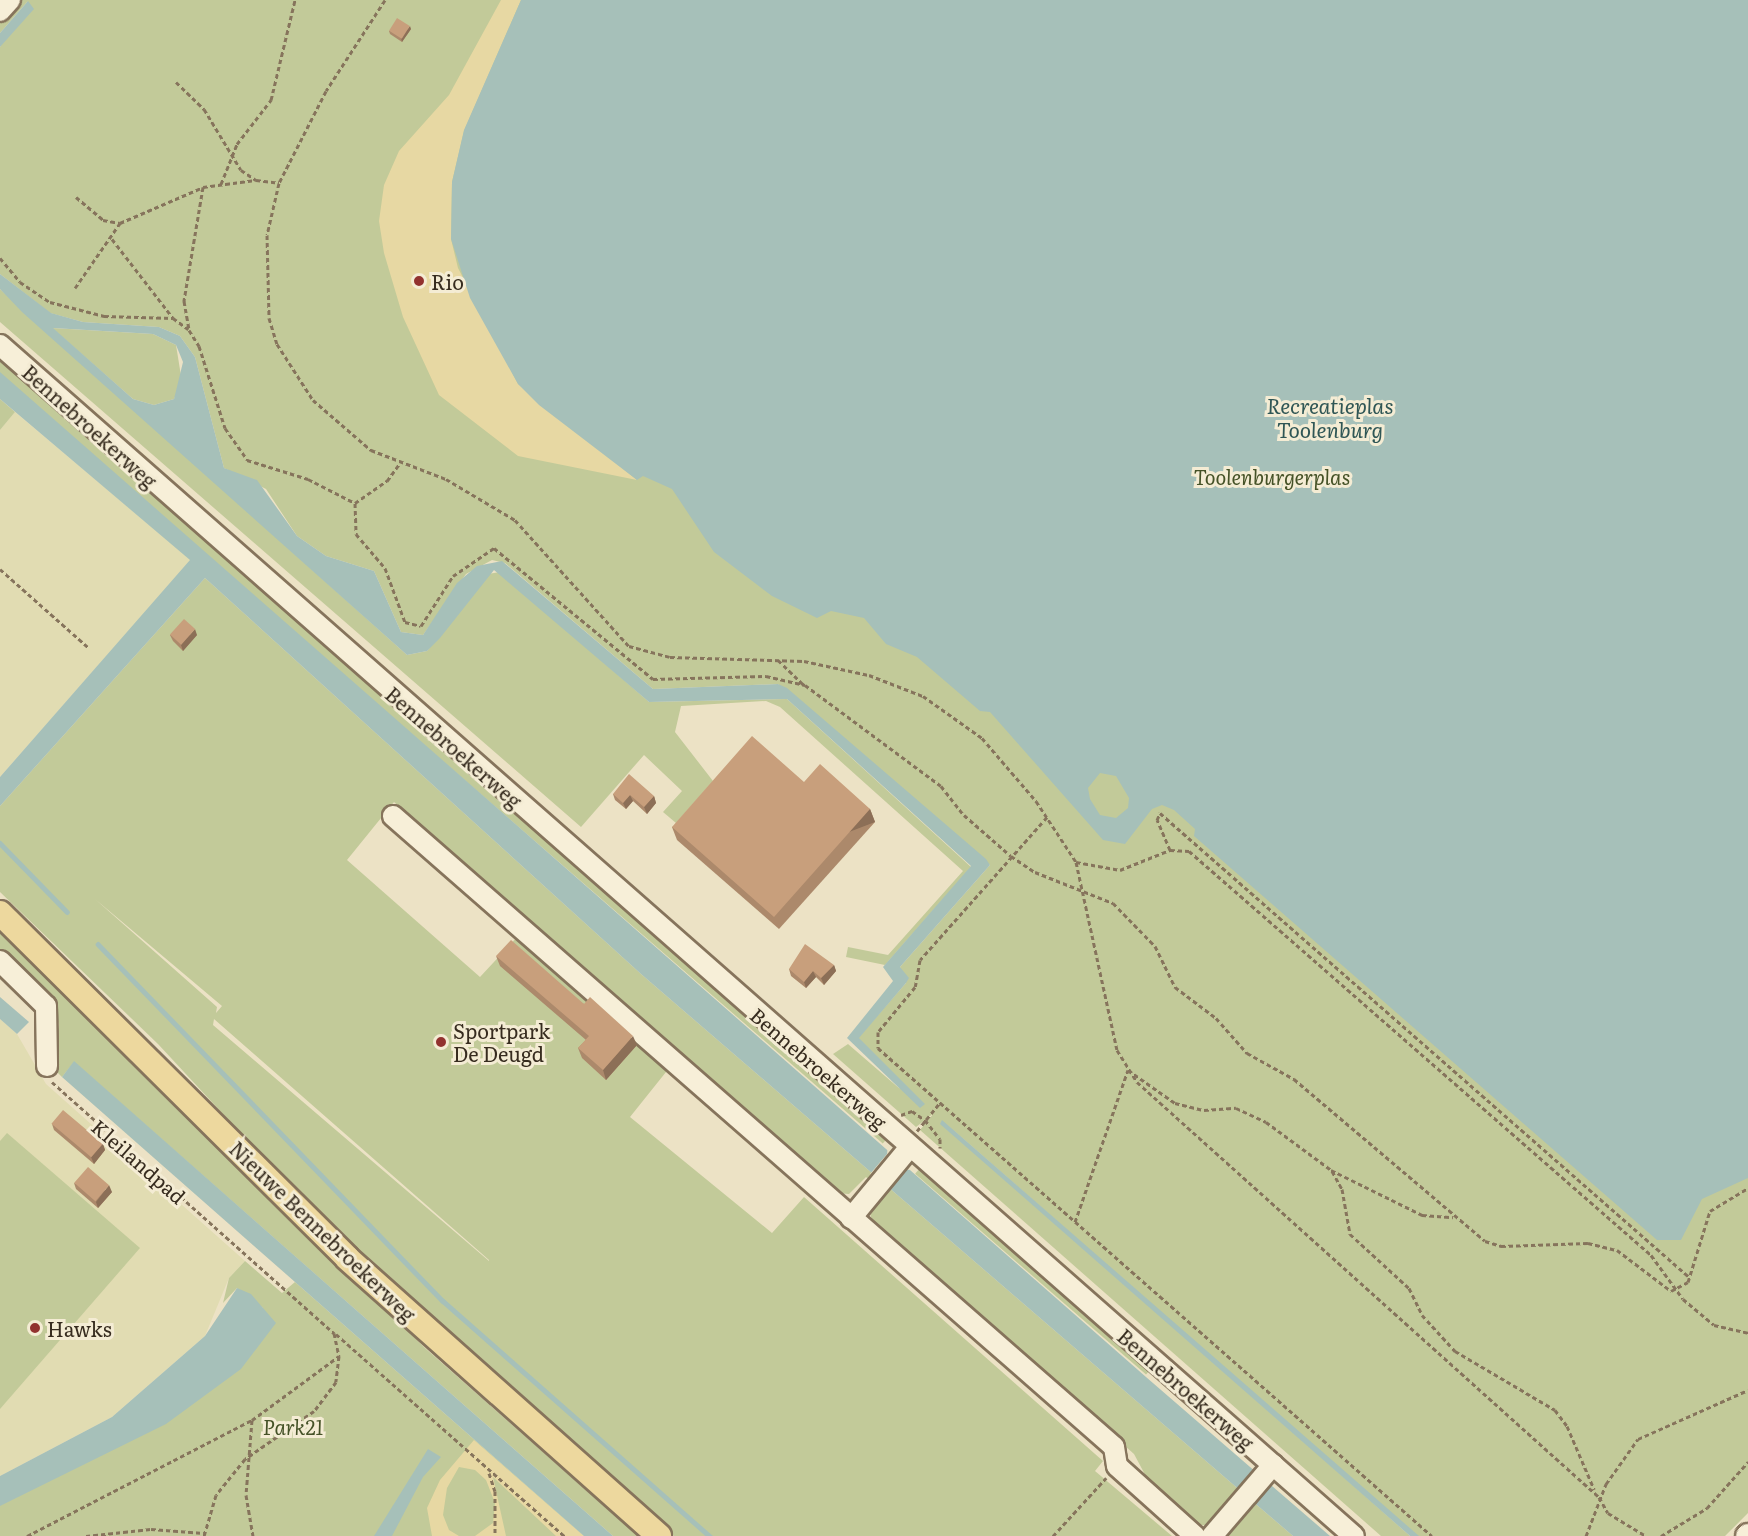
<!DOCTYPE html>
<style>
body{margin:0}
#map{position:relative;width:1748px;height:1536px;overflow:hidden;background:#ece2c5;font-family:Literata,serif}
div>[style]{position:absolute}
.farmland>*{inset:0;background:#e1dcb2}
.green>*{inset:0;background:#c2ca99;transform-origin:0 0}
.sand>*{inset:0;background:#e7d8a3}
.water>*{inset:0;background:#a6c0b9}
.pier>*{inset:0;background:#ece2c5}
.stream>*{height:4.5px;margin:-2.25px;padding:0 2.25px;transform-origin:2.25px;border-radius:2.25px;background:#a6c0b9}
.path>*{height:3px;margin-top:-1.5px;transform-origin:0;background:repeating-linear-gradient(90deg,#86745c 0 4.5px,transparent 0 7.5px)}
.roads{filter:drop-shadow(2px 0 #86745c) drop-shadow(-2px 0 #86745c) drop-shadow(0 2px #86745c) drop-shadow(0 -2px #86745c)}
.minor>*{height:20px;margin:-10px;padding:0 10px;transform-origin:10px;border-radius:10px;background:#f7efd8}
.major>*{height:24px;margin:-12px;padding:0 12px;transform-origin:12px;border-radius:12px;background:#edd89e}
.wall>*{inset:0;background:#ac896b}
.shaded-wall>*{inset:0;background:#8c6f57;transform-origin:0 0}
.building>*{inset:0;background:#c89f7c;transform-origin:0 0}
.dots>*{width:16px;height:16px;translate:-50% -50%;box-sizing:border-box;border:3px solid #f4ecd4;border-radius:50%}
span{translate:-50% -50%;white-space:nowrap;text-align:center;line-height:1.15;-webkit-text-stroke:6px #f4ecd4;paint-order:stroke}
.poi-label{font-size:20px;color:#372c1f}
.left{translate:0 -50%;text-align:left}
.street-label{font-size:20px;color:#372c1f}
.park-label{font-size:20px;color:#455227;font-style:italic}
.water-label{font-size:21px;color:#2f5655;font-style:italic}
</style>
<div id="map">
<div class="farmland">
<i style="clip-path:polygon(15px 412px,191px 560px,0 777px,0 430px)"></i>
<i style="clip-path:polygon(0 1019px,17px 1034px,46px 1084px,245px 1261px,229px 1278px,205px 1336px,112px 1417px,0 1476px)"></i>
</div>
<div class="green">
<i style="clip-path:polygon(20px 0,1748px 0,1748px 1513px,1725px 1536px,1415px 1536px,942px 1120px,1410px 1536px,1381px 1536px,920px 1130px,934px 1113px,916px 1127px,833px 1054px,848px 1044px,900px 1089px,858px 1038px,906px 983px,900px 967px,990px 865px,778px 684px,653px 689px,505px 563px,492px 560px,466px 574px,423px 635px,401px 632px,374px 571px,326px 556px,297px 536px,266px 489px,224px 468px,195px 357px,180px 336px,159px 327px,83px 322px,50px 313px,0 274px,0 47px,28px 1px,0 33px,0 23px)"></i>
<i style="clip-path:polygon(0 289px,407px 655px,427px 651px,488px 574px,500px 572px,649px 702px,787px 699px,971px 867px,885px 965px,846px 957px,848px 947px,888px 955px,963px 871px,780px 707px,766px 701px,681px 706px,675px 732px,713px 781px,676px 823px,663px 812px,682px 791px,644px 755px,581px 827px,0 322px)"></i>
<i style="clip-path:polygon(52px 328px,153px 334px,176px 345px,182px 382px,174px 399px,154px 405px,133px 399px)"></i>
<i style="left:0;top:359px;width:1181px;height:13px;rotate:41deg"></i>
<i style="clip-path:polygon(0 399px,15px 412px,0 430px)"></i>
<i style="clip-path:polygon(evenodd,205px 578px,641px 974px,1293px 1536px,1221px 1536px,1212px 1525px,1197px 1525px,1149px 1482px,1134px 1454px,873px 1222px,870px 1214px,884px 1193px,866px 1177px,849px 1194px,835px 1193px,394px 802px,347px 860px,480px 977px,519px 935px,670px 1067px,630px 1117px,772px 1233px,804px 1197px,1103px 1461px,1095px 1471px,1172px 1536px,674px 1536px,506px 1388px,315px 1213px,158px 1044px,0 892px,0 806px,205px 578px,95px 899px,222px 1006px,216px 1013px,217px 1007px,95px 899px,205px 578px,214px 1019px,489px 1260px,489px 1261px,213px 1025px,214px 1019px)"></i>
<i style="clip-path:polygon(0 927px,425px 1348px,638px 1536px,613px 1536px,74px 1062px,62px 1077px,51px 1066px,59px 1025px,54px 1008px,0 953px)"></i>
<i style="clip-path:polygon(7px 1133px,140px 1248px,0 1409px,0 1141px)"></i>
<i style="left:921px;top:1167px;width:306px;height:9px;rotate:41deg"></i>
<i style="clip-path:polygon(245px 1261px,282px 1293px,295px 1282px,584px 1536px,0 1536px,0 1488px,135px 1415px,263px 1308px,237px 1288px,223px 1303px,229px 1278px)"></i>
</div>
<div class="sand">
<i style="clip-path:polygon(501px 0,521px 0,464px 131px,452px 182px,451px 239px,458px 268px,518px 384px,637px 480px,518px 456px,439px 395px,403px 317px,384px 253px,379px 221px,384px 185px,399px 151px,449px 95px)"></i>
<i style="clip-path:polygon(474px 1440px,584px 1536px,556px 1536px,493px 1477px,506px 1536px,475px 1536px,493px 1523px,495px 1503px,486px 1480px,475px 1470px,459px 1467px,447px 1488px,443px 1515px,449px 1530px,459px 1536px,432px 1536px,427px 1508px,440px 1480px)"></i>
</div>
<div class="water">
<i style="clip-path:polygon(evenodd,521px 0,1748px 0,1748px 1178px,1702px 1199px,1681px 1240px,1657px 1240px,1194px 836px,1195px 829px,1174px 810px,1162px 805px,1152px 809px,1125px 844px,1103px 840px,990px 712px,980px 711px,917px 657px,886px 644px,864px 618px,831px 611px,817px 618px,772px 596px,714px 552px,672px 489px,643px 476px,637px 480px,539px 405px,518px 384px,470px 298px,451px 239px,452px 182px,464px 130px,521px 0,1100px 773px,1116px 776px,1129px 798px,1128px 808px,1116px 818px,1100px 815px,1090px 799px,1088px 788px,1100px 773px)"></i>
<i style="clip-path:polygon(28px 1px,34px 9px,0 47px,0 33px)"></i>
<i style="clip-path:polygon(evenodd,0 274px,51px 313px,83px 322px,159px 327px,180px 336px,195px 357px,224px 468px,257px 480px,297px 536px,326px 556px,374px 571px,401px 632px,423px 635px,457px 583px,477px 566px,502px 561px,653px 689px,778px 684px,787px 688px,986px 859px,990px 865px,900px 967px,909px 978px,906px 983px,859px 1038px,925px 1104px,920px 1108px,847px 1038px,893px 981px,883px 967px,971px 866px,787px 699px,649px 702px,494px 570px,440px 638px,427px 651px,407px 655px,22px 312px,0 289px,0 274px,53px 328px,153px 334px,176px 345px,183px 362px,174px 399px,154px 405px,133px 399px,53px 328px)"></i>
<i style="clip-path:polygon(0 372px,1146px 1377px,1330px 1536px,1293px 1536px,641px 974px,205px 578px,0 806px,0 777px,190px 560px,0 399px)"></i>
<i style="clip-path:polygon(0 997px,29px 1022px,17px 1034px,0 1019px)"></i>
<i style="clip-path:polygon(74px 1061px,347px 1302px,613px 1536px,584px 1536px,295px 1282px,62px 1077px)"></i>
<i style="clip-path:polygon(942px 1120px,1254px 1392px,1419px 1536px,1410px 1536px,940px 1124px)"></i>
<i style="clip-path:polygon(237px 1288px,251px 1294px,276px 1323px,241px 1369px,166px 1424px,0 1506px,0 1476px,112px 1417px,205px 1336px)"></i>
<i style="clip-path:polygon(428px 1449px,441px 1457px,423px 1477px,392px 1536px,374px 1536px)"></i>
</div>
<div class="pier">
<i style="clip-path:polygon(888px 1145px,916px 1169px,906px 1170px,888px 1190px,870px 1174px,887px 1154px)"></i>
</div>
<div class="stream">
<i style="left:0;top:843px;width:96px;rotate:45.8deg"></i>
<i style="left:98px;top:944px;width:496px;rotate:46deg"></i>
<i style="left:443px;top:1301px;width:356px;rotate:41.4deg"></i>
</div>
<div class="path">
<i style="left:385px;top:0;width:108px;rotate:123deg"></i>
<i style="left:326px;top:91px;width:103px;rotate:117.1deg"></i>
<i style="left:279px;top:183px;width:53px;rotate:103deg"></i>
<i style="left:267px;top:235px;width:83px;rotate:88.6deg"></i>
<i style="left:269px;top:318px;width:27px;rotate:73deg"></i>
<i style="left:277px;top:344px;width:67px;rotate:57.3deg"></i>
<i style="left:313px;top:400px;width:77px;rotate:40.8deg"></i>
<i style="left:371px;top:450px;width:80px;rotate:21.1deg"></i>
<i style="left:446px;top:479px;width:80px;rotate:30.7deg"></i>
<i style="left:515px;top:520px;width:170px;rotate:47.9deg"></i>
<i style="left:629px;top:646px;width:42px;rotate:15deg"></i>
<i style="left:670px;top:657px;width:134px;rotate:1.7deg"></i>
<i style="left:804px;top:661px;width:66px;rotate:12.2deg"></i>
<i style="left:869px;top:675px;width:58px;rotate:21.3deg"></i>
<i style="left:923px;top:696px;width:72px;rotate:35.4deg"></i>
<i style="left:982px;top:738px;width:83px;rotate:49.4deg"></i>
<i style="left:1036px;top:801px;width:73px;rotate:56.7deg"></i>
<i style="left:1076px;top:862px;width:192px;rotate:77.7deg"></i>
<i style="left:1117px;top:1050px;width:38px;rotate:58deg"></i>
<i style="left:1137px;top:1082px;width:622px;rotate:41.94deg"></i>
<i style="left:176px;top:82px;width:39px;rotate:44deg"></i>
<i style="left:204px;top:109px;width:71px;rotate:58.8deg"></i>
<i style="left:241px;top:170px;width:18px;rotate:34deg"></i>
<i style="left:256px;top:180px;width:23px;rotate:7deg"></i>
<i style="left:221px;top:184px;width:43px;rotate:-68.2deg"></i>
<i style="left:237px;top:144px;width:56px;rotate:-52.3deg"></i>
<i style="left:271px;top:100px;width:103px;rotate:-76.5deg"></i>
<i style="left:203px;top:187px;width:116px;rotate:99.5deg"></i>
<i style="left:184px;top:301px;width:29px;rotate:80deg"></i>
<i style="left:189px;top:330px;width:19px;rotate:58deg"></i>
<i style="left:199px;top:346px;width:86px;rotate:72.4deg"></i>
<i style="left:225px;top:428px;width:39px;rotate:55deg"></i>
<i style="left:247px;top:460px;width:64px;rotate:17.3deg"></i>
<i style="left:308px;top:479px;width:53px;rotate:27.1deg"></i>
<i style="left:355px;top:503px;width:31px;rotate:88deg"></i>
<i style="left:356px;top:534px;width:45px;rotate:49.5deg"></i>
<i style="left:385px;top:568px;width:58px;rotate:69.7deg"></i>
<i style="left:405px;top:622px;width:16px;rotate:14deg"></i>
<i style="left:421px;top:626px;width:59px;rotate:-57.4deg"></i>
<i style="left:453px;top:576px;width:50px;rotate:-34.3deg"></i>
<i style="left:494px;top:548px;width:206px;rotate:39.5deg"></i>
<i style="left:653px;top:679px;width:113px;rotate:-1.5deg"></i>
<i style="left:766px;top:676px;width:40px;rotate:13deg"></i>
<i style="left:805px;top:685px;width:169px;rotate:36.6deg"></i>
<i style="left:941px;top:786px;width:37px;rotate:52deg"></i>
<i style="left:964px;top:815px;width:62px;rotate:41.1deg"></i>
<i style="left:1011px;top:856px;width:29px;rotate:34deg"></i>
<i style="left:1035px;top:872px;width:84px;rotate:21.7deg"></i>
<i style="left:1113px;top:903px;width:60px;rotate:45.7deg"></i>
<i style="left:1155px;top:946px;width:46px;rotate:64deg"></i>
<i style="left:1175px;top:987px;width:51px;rotate:37.1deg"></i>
<i style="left:1216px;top:1018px;width:47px;rotate:48.5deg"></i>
<i style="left:1247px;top:1053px;width:54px;rotate:29deg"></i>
<i style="left:1294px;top:1079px;width:250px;rotate:40.3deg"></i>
<i style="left:1485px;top:1241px;width:17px;rotate:17deg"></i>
<i style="left:1501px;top:1246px;width:87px;rotate:-2deg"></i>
<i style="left:1588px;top:1243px;width:30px;rotate:14deg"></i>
<i style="left:1617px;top:1250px;width:68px;rotate:37.2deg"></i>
<i style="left:1671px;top:1291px;width:19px;rotate:-28deg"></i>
<i style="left:1688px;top:1282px;width:74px;rotate:-72.8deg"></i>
<i style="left:1710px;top:1211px;width:44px;rotate:-31.2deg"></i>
<i style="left:76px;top:197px;width:35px;rotate:40deg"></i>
<i style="left:103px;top:220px;width:17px;rotate:10deg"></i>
<i style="left:120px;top:223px;width:90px;rotate:-23.4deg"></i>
<i style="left:203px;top:187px;width:53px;rotate:-7.5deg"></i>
<i style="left:112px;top:239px;width:100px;rotate:52.3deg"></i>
<i style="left:0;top:258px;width:31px;rotate:50deg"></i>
<i style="left:20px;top:282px;width:36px;rotate:34deg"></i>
<i style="left:50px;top:302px;width:56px;rotate:14.5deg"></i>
<i style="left:104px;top:316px;width:69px;rotate:1.7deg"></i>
<i style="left:173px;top:318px;width:19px;rotate:36deg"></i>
<i style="left:75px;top:288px;width:79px;rotate:-55.3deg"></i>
<i style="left:355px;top:503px;width:39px;rotate:-35deg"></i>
<i style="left:387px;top:481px;width:22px;rotate:-54deg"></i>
<i style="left:0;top:569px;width:118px;rotate:41.6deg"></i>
<i style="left:778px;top:660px;width:35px;rotate:44deg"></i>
<i style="left:1047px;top:817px;width:191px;rotate:131.6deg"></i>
<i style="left:920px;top:960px;width:27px;rotate:100deg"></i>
<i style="left:915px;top:987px;width:58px;rotate:129.4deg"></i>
<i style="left:878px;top:1032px;width:16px;rotate:90deg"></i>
<i style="left:878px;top:1048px;width:738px;rotate:41.38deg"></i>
<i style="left:1170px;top:850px;width:33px;rotate:-113deg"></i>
<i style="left:1157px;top:820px;width:8px;rotate:-67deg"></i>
<i style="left:1160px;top:813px;width:704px;rotate:41.25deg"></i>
<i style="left:1076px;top:862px;width:45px;rotate:10.3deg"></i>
<i style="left:1120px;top:870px;width:54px;rotate:-21.8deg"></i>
<i style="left:1170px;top:850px;width:19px;rotate:3deg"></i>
<i style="left:1189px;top:851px;width:614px;rotate:41.17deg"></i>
<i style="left:1651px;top:1255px;width:54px;rotate:54deg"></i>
<i style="left:1683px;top:1299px;width:40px;rotate:40deg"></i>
<i style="left:1714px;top:1325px;width:35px;rotate:13deg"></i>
<i style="left:52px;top:1082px;width:378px;rotate:41.7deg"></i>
<i style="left:334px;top:1333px;width:24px;rotate:78deg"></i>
<i style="left:339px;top:1356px;width:26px;rotate:97deg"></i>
<i style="left:336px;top:1382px;width:36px;rotate:127deg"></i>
<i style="left:314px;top:1411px;width:84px;rotate:145.2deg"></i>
<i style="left:245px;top:1459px;width:46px;rotate:128.9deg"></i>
<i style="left:216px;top:1495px;width:43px;rotate:106.3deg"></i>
<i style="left:901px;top:1115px;width:12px;rotate:-20deg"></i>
<i style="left:912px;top:1111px;width:16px;rotate:35deg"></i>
<i style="left:925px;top:1120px;width:24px;rotate:52deg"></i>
<i style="left:940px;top:1139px;width:9px;rotate:90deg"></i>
<i style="left:917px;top:1131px;width:36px;rotate:-51deg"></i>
<i style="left:1332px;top:1171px;width:21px;rotate:61deg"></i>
<i style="left:1342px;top:1189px;width:46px;rotate:79.9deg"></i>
<i style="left:1350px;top:1234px;width:80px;rotate:42.5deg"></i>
<i style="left:1409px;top:1288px;width:30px;rotate:64deg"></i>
<i style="left:1422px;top:1315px;width:49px;rotate:47.5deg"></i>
<i style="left:1455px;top:1351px;width:116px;rotate:30.5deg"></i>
<i style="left:1555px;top:1410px;width:20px;rotate:53deg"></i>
<i style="left:1567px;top:1426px;width:69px;rotate:66.8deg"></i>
<i style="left:1075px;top:1222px;width:161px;rotate:-70.8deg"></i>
<i style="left:1128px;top:1070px;width:57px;rotate:35.1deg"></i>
<i style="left:1175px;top:1103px;width:30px;rotate:14deg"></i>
<i style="left:1204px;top:1110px;width:32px;rotate:-4deg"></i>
<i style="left:1236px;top:1108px;width:33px;rotate:25deg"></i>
<i style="left:1266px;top:1122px;width:81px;rotate:36.4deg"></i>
<i style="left:1331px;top:1170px;width:102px;rotate:26.3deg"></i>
<i style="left:1422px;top:1215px;width:31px;rotate:4deg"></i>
<i style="left:336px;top:1334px;width:305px;rotate:41.5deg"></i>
<i style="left:252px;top:1420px;width:75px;rotate:94.6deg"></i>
<i style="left:246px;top:1495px;width:42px;rotate:80.3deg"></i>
<i style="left:489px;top:1473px;width:19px;rotate:72deg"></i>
<i style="left:495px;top:1491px;width:45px;rotate:90deg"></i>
<i style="left:1599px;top:1497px;width:18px;rotate:61deg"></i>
<i style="left:1608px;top:1513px;width:44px;rotate:31.2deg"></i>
<i style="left:27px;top:1536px;width:253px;rotate:-27.3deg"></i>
<i style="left:252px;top:1420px;width:108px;rotate:-36.3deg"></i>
<i style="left:86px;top:1536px;width:65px;rotate:-6.1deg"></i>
<i style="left:151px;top:1529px;width:53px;rotate:4.3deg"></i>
<i style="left:1053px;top:1536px;width:79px;rotate:-47.6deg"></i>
<i style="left:1586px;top:1536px;width:56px;rotate:-69deg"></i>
<i style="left:1606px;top:1484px;width:55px;rotate:-54.6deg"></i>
<i style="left:1638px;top:1439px;width:120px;rotate:-24deg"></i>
<i style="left:1661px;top:1536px;width:54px;rotate:-31.3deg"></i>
<i style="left:1707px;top:1508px;width:62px;rotate:-48.3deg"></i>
</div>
<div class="roads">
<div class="minor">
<i style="left:0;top:11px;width:15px;rotate:-48deg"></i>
<i style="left:0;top:345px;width:1803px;rotate:41.34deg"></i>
<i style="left:393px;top:816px;width:958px;rotate:41.19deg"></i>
<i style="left:1114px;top:1447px;width:19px;rotate:81deg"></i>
<i style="left:1117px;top:1466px;width:105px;rotate:41.9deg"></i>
<i style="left:0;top:961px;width:64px;rotate:44.4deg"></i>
<i style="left:46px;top:1006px;width:60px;rotate:89deg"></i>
<i style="left:851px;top:1218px;width:92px;rotate:-50.3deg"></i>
<i style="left:1212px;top:1536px;width:94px;rotate:-49.3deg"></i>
<i style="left:1746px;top:1536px;width:3px;rotate:-45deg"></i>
</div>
<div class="major">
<i style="left:0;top:913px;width:489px;rotate:44.8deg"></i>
<i style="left:347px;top:1258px;width:418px;rotate:41.7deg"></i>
</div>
</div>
<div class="wall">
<i style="clip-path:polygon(411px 29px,402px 42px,390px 34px,389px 31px)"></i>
<i style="clip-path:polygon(170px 635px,197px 635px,183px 651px,173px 641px)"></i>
<i style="clip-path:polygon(804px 782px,870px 809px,875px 822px,779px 929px,677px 840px,672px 827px)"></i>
<i style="clip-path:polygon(613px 794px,654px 796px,656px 803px,647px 814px,633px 801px,626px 809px,615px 800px)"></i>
<i style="clip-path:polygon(496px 956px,584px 1004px,637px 1045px,606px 1080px,582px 1058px,578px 1048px,586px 1040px,500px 966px)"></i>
<i style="clip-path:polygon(834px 965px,836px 971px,824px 985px,816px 977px,806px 988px,791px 976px,789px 969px)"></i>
<i style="clip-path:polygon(52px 1124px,103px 1144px,105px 1150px,94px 1164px,54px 1130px)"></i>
<i style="clip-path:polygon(74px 1183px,112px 1192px,98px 1208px,76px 1189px)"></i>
</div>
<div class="shaded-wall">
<i style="clip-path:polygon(410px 26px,411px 29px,402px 42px,401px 38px)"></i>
<i style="clip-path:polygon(195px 629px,197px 635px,183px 651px,181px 645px)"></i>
<i style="clip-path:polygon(630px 795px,633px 801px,626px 809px,623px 803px)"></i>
<i style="clip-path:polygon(654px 796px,656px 803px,647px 814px,644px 807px)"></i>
<i style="left:870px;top:809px;width:14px;height:144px;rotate:69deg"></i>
<i style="clip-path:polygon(834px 965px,836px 971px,824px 985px,821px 978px)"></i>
<i style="clip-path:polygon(813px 971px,816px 977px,806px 988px,804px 982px)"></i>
<i style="clip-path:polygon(633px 1036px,637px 1045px,606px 1080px,603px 1070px)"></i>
<i style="clip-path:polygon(103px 1144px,105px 1150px,94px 1164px,91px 1157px)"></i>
<i style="clip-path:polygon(109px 1185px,112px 1192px,98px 1208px,96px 1202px)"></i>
</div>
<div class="building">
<i style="left:397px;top:18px;width:15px;height:15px;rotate:32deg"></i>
<i style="left:184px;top:619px;width:15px;height:21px;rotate:42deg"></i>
<i style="clip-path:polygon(752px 736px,804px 782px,820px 764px,870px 809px,774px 917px,672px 827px)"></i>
<i style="clip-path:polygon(629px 774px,654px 796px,644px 807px,630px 795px,623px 803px,613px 794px)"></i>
<i style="clip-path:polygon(511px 940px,584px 1004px,590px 997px,633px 1036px,603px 1070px,578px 1048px,589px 1036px,496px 956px)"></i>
<i style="clip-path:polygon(805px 944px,834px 965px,821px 978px,813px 971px,804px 982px,789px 969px)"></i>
<i style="left:63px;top:1110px;width:52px;height:18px;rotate:40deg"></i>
<i style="left:88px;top:1167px;width:28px;height:21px;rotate:41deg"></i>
</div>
<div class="dots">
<i style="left:419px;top:281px;background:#92322f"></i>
<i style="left:441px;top:1042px;background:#92322f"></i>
<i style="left:35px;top:1328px;background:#92322f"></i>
</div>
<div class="poi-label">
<span class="left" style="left:431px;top:281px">Rio</span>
<span class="left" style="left:453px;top:1042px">Sportpark<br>De Deugd</span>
<span class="left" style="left:47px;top:1328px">Hawks</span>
</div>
<div class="street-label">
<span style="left:90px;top:426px;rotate:42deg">Bennebroekerweg</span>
<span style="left:454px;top:747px;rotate:41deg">Bennebroekerweg</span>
<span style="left:819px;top:1068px;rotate:41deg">Bennebroekerweg</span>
<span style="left:139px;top:1161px;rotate:41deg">Kleilandpad</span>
<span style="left:323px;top:1231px;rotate:44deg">Nieuwe Bennebroekerweg</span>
<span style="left:1186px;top:1389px;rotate:41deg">Bennebroekerweg</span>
</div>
<div class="park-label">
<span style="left:1272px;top:476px">Toolenburgerplas</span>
<span style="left:293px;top:1426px">Park21</span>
</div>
<div class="water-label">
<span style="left:1330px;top:417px">Recreatieplas<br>Toolenburg</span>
</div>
</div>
